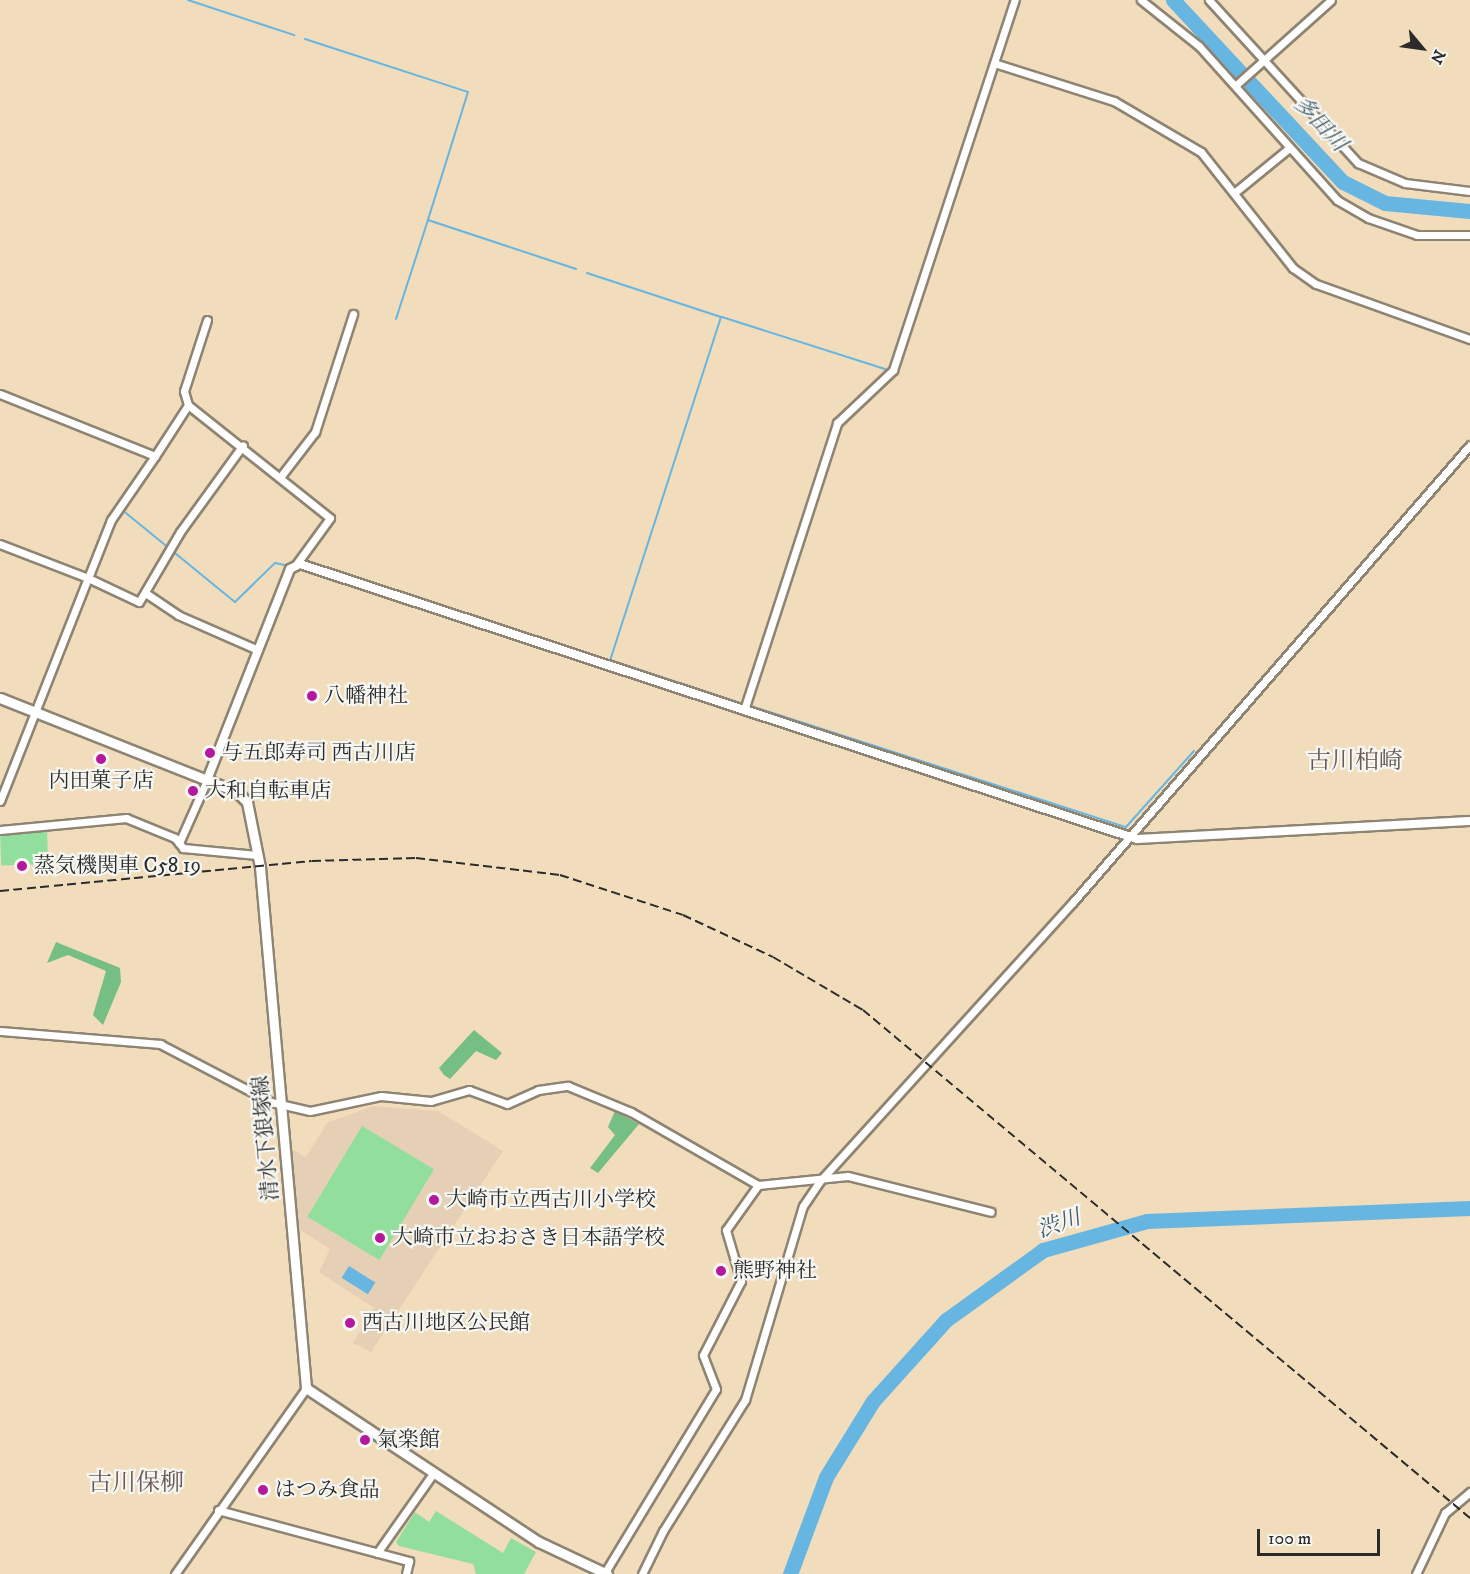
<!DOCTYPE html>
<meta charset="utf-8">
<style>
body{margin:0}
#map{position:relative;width:1470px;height:1574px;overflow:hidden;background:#f1dcbb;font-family:"IM FELL DW Pica","Noto Serif JP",serif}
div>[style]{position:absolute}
.built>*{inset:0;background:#e6d0b5}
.green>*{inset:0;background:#92df9d;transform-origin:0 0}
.forest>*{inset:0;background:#75be84}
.water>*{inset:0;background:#67b5e1;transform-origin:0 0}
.stream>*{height:2px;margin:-1px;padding:0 1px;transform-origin:1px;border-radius:1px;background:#67b5e1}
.river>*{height:15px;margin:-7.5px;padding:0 7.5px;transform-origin:7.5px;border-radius:7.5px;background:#67b5e1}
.roads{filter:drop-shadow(2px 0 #8e8473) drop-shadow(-2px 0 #8e8473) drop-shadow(0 2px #8e8473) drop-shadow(0 -2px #8e8473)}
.minor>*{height:7px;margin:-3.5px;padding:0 3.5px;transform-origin:3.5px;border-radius:3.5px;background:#fff}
.tertiary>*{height:8px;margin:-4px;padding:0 4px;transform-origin:4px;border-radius:4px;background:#fff}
.secondary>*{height:9px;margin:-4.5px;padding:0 4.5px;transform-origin:4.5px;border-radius:4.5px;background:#fff}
.rail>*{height:2px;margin-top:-1px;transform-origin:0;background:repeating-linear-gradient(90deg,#2b2b2b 0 9px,transparent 0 13.5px)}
.dots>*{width:16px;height:16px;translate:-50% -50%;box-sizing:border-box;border:3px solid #f6f6f2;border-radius:50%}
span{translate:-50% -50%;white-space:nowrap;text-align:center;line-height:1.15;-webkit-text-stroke:4.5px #f6f6f2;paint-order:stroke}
.poi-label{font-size:21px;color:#2b2b2b}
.left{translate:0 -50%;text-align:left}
.street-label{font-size:21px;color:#2b2b2b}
.water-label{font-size:22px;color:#405b6b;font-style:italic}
.quarter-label{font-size:24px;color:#6a5955}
.north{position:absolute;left:1392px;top:18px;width:60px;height:60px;-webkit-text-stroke:4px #f6f6f2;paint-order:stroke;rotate:119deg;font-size:16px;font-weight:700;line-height:24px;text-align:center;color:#2b2b2b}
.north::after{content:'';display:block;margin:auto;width:21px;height:27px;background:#2b2b2b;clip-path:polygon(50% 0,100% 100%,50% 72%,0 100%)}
.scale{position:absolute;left:1257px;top:1529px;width:123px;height:27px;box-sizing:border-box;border:3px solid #2b2b2b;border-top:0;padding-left:8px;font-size:18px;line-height:21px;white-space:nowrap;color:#2b2b2b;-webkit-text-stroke:4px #f6f6f2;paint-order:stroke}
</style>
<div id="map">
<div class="built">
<i style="clip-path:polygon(373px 1106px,438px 1111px,503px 1151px,371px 1352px,353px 1343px,374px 1308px,319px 1272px,330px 1249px,297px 1228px,291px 1149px,306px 1157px,327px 1123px)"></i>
</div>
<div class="green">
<i style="left:47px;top:829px;width:35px;height:47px;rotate:88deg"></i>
<i style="left:362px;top:1126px;width:84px;height:106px;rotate:31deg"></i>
<i style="clip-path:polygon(436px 1511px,503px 1553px,511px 1538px,536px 1552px,524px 1574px,476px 1574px,473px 1564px,399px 1546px,396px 1542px,415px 1512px,429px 1522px)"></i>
</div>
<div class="forest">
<i style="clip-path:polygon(56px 942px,120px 968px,121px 982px,103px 1025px,93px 1015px,106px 971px,68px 955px,47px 963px)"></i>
<i style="clip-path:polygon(474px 1030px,502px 1053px,496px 1060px,476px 1051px,450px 1079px,444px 1075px,439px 1068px)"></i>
<i style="clip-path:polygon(615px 1111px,639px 1124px,598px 1173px,590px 1168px,615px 1135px,608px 1127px)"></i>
</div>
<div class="water">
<i style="left:349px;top:1266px;width:31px;height:14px;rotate:32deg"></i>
</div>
<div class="stream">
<i style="left:188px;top:0;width:112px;rotate:18.3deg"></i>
<i style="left:305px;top:39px;width:171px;rotate:18deg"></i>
<i style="left:468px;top:92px;width:134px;rotate:107.4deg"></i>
<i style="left:428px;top:220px;width:156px;rotate:18.3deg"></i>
<i style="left:587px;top:273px;width:141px;rotate:18.2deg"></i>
<i style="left:721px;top:317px;width:361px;rotate:107.9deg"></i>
<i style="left:610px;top:660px;width:137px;rotate:18.3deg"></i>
<i style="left:722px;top:317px;width:171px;rotate:17.7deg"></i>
<i style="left:396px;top:319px;width:104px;rotate:-72.1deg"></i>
<i style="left:121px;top:509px;width:147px;rotate:39.2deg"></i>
<i style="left:235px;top:602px;width:56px;rotate:-44.3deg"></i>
<i style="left:275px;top:563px;width:10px;rotate:11deg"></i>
<i style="left:751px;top:706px;width:394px;rotate:17.9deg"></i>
<i style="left:1126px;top:827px;width:102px;rotate:-48.2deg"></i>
</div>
<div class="river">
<i style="left:1173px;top:0;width:249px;rotate:47deg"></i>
<i style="left:1343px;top:182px;width:47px;rotate:26.6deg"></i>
<i style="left:1385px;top:203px;width:85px;rotate:5.4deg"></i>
<i style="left:790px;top:1574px;width:103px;rotate:-69.6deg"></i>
<i style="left:826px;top:1477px;width:89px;rotate:-58.3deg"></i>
<i style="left:873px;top:1401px;width:109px;rotate:-48deg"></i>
<i style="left:946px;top:1320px;width:120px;rotate:-35.8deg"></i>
<i style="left:1043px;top:1250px;width:108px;rotate:-15.6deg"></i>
<i style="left:1147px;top:1221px;width:323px;rotate:-2.3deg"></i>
</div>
<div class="roads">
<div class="minor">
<i style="left:1141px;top:0;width:74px;rotate:38.4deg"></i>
<i style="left:1199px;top:46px;width:207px;rotate:48.1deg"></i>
<i style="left:1337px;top:200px;width:36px;rotate:30deg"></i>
<i style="left:1368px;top:218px;width:52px;rotate:19.1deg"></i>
<i style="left:1417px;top:235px;width:53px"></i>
<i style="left:1209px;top:0;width:221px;rotate:47.6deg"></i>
<i style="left:1358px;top:163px;width:51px;rotate:23.1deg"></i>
<i style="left:1405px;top:183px;width:65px;rotate:7deg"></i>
<i style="left:994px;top:63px;width:126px;rotate:17.6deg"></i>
<i style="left:1114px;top:101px;width:101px;rotate:30.4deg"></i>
<i style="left:1201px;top:152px;width:148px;rotate:51.6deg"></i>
<i style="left:1293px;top:268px;width:28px;rotate:35deg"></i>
<i style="left:1316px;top:284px;width:164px;rotate:19.7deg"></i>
<i style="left:1236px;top:85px;width:127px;rotate:-41.8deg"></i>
<i style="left:1234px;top:193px;width:70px;rotate:-39.2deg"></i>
<i style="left:207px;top:320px;width:75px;rotate:107.9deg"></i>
<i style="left:184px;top:391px;width:15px;rotate:74deg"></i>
<i style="left:188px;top:405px;width:181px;rotate:38.5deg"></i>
<i style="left:330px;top:518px;width:59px;rotate:126.1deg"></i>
<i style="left:0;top:394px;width:167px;rotate:21.8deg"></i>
<i style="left:155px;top:456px;width:78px;rotate:124.5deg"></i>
<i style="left:111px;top:520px;width:62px;rotate:111.6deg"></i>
<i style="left:88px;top:578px;width:94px;rotate:-158.9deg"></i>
<i style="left:155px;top:456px;width:61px;rotate:-57.1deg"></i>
<i style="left:281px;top:476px;width:56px;rotate:-52.3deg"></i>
<i style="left:315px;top:432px;width:124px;rotate:-72.1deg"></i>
<i style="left:147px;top:594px;width:37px;rotate:34deg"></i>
<i style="left:178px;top:615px;width:87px;rotate:23.6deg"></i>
<i style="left:744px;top:710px;width:302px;rotate:-72deg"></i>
<i style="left:837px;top:423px;width:77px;rotate:-43.4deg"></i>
<i style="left:893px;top:370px;width:390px;rotate:-71.8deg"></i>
<i style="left:0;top:801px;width:240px;rotate:-68.5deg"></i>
<i style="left:88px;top:578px;width:56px;rotate:25.2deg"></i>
<i style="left:139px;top:602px;width:81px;rotate:-59.6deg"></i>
<i style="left:180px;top:532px;width:107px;rotate:-54.1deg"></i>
<i style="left:0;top:830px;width:127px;rotate:-5.4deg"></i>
<i style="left:126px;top:818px;width:53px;rotate:22.2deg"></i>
<i style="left:175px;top:838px;width:13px;rotate:51deg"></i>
<i style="left:183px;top:848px;width:74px;rotate:5.4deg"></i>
<i style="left:179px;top:843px;width:69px;rotate:-66deg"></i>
<i style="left:0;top:1031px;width:161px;rotate:4.6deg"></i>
<i style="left:160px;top:1044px;width:125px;rotate:27.6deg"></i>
<i style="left:271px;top:1102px;width:40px;rotate:13deg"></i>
<i style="left:310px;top:1111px;width:73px;rotate:-11.9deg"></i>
<i style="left:381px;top:1096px;width:50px;rotate:5.7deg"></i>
<i style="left:431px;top:1101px;width:40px;rotate:-16deg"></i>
<i style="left:469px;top:1090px;width:40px;rotate:20.2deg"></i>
<i style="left:507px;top:1104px;width:34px;rotate:-24deg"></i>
<i style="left:538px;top:1090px;width:30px;rotate:-8deg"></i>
<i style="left:568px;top:1086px;width:68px;rotate:22.4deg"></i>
<i style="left:631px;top:1112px;width:146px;rotate:29.9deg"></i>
<i style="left:758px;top:1185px;width:90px;rotate:-5.7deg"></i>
<i style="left:848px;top:1176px;width:147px;rotate:14.1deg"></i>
<i style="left:218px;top:1510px;width:198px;rotate:15deg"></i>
<i style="left:409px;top:1561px;width:13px;rotate:103deg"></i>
<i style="left:377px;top:1553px;width:95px;rotate:-54.8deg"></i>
<i style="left:175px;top:1574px;width:228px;rotate:-54.8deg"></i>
<i style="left:604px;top:1574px;width:216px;rotate:-58.8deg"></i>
<i style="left:716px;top:1389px;width:36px;rotate:-111deg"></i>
<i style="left:703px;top:1355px;width:83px;rotate:-62.8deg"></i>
<i style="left:741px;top:1281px;width:53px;rotate:-106.4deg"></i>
<i style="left:726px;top:1230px;width:55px;rotate:-54.6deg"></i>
<i style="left:642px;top:1574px;width:48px;rotate:-64deg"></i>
<i style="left:663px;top:1531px;width:155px;rotate:-58deg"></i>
<i style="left:745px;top:1400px;width:202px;rotate:-73.4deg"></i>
<i style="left:803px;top:1206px;width:29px;rotate:-56deg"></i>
<i style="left:819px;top:1182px;width:378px;rotate:-47.8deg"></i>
<i style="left:1073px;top:902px;width:605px;rotate:-49.02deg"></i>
<i style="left:1416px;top:1574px;width:68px;rotate:-64.6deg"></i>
<i style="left:1445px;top:1513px;width:33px;rotate:-40deg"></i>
</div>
<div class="tertiary">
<i style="left:207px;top:780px;width:227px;rotate:-68.5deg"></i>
<i style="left:290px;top:569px;width:11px;rotate:-27deg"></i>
<i style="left:300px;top:564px;width:881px;rotate:18.19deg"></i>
<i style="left:1137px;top:839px;width:333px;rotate:-3.1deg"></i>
</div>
<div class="secondary">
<i style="left:0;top:698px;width:255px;rotate:21.6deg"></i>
<i style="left:237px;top:792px;width:14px;rotate:45deg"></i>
<i style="left:247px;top:802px;width:66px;rotate:78.7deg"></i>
<i style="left:260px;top:867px;width:523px;rotate:84.95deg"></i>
<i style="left:306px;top:1388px;width:279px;rotate:33.5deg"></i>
<i style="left:539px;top:1542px;width:75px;rotate:25.2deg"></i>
</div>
</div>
<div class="rail">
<i style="left:0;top:891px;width:313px;rotate:-5.5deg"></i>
<i style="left:312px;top:861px;width:104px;rotate:-1.7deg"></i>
<i style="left:416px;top:858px;width:145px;rotate:6.7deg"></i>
<i style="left:560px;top:875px;width:129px;rotate:18deg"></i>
<i style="left:683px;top:915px;width:99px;rotate:25deg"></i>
<i style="left:773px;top:957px;width:104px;rotate:30.5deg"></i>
<i style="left:863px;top:1010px;width:792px;rotate:39.93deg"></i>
</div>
<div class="dots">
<i style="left:312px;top:696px;background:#b5179e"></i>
<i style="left:210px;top:753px;background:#b5179e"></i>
<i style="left:101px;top:759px;background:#b5179e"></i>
<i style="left:193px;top:791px;background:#b5179e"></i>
<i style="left:22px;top:866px;background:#b5179e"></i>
<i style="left:434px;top:1200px;background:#b5179e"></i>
<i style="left:380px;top:1238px;background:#b5179e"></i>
<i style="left:721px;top:1271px;background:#b5179e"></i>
<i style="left:350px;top:1323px;background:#b5179e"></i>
<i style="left:365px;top:1440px;background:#b5179e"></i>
<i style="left:263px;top:1490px;background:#b5179e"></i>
</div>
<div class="poi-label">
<span class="left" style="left:324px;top:696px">八幡神社</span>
<span class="left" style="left:222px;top:753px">与五郎寿司 西古川店</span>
<span style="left:101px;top:781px">内田菓子店</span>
<span class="left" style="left:205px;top:791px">大和自転車店</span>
<span class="left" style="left:34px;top:866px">蒸気機関車 C58 19</span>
<span class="left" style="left:446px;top:1200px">大崎市立西古川小学校</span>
<span class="left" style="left:392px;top:1238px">大崎市立おおさき日本語学校</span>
<span class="left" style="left:733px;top:1271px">熊野神社</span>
<span class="left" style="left:362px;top:1323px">西古川地区公民館</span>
<span class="left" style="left:377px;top:1440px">氣楽館</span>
<span class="left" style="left:275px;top:1490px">はつみ食品</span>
</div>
<div class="street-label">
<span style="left:266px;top:1138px;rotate:-95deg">清水下狼塚線</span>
</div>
<div class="water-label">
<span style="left:1320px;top:124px;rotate:47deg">多田川</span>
<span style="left:1059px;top:1224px;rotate:-19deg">渋川</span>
</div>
<div class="quarter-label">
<span style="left:1355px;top:762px">古川柏崎</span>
<span style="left:136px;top:1484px">古川保柳</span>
</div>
<div class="north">N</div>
<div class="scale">100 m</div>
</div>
